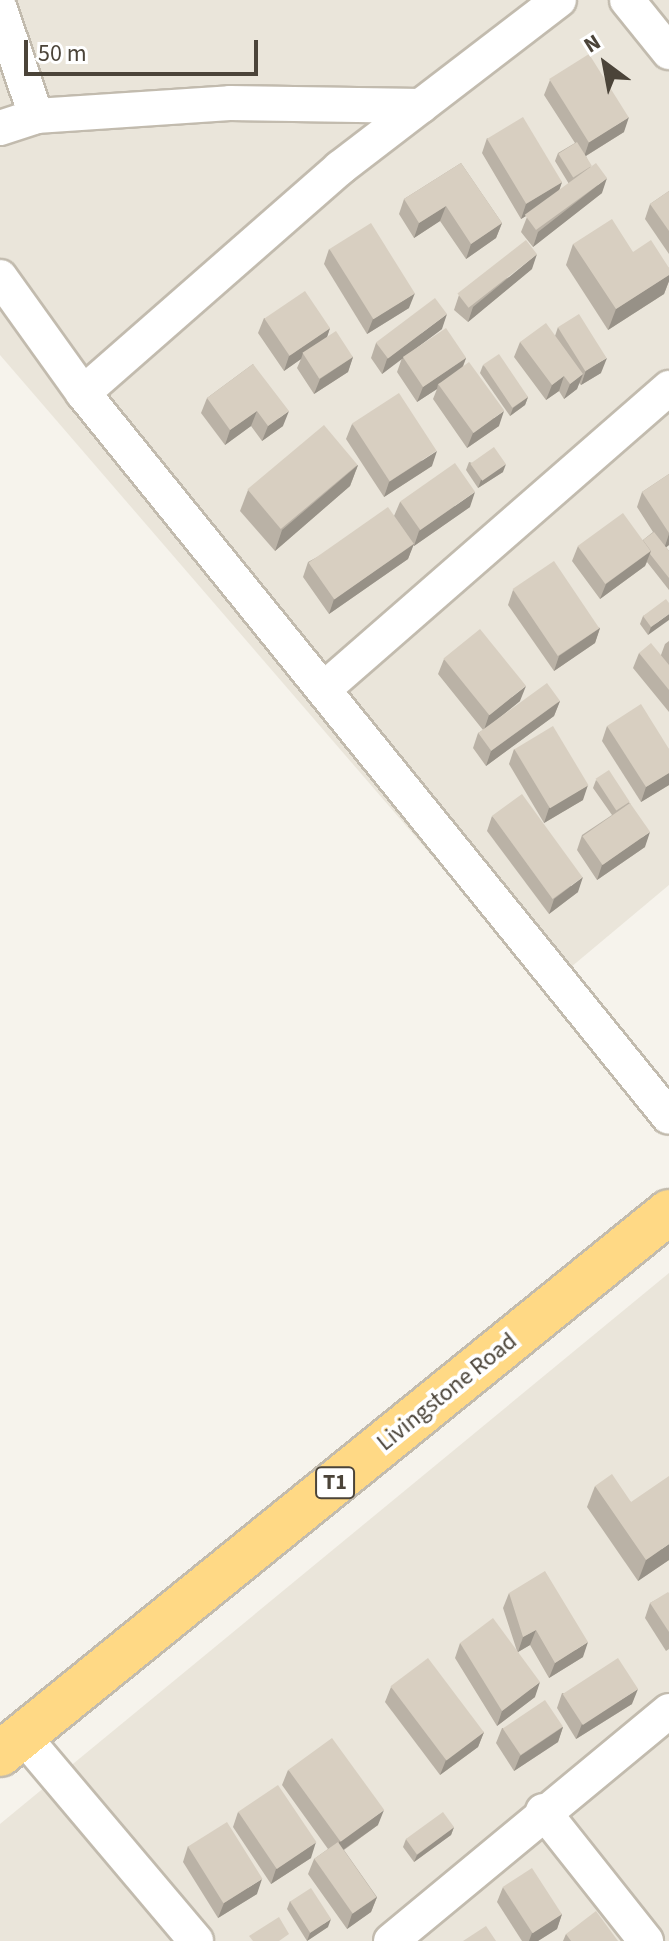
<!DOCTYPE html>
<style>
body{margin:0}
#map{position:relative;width:669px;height:1941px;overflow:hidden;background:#f6f3ec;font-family:"Source Sans 3",sans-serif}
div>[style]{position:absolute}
.residential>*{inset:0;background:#eae5da}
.roads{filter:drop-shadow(2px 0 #c2bbae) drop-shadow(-2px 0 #c2bbae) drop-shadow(0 2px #c2bbae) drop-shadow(0 -2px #c2bbae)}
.minor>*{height:34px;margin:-17px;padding:0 17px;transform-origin:17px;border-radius:17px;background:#fff}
.trunk>*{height:44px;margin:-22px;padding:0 22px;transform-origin:22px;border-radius:22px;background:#ffd985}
.wall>*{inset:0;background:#bab2a6}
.shaded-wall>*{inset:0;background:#979187}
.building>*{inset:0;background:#d8cfc1;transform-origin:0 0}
span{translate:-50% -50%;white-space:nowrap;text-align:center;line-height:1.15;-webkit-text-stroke:8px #fff;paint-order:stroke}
.shield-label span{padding:2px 6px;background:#fff;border:2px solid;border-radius:6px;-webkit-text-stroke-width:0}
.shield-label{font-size:22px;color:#4b4439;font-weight:700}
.street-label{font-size:24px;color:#4b4439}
.north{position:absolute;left:565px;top:24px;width:80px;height:80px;-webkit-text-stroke:6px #fff;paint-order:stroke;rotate:328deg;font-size:22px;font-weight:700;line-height:32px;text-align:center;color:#4b4439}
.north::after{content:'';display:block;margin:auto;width:28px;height:36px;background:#4b4439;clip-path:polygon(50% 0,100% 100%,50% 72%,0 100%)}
.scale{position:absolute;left:24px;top:40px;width:234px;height:36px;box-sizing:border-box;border:4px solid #4b4439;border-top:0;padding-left:10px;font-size:24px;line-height:28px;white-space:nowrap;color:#4b4439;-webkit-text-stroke:6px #fff;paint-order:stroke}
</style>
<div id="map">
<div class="residential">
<i style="clip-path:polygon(0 0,669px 0,669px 885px,546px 988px,0 355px)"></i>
<i style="clip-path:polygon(669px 1273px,669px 1941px,0 1941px,0 1824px)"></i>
</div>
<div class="roads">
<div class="minor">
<i style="left:627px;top:0;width:67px;rotate:51.1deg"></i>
<i style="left:0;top:9px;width:113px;rotate:71.4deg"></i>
<i style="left:36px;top:116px;width:194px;rotate:-3.8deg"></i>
<i style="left:230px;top:103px;width:191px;rotate:0.9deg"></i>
<i style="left:0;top:128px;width:38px;rotate:-18deg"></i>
<i style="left:0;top:277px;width:143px;rotate:54.4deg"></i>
<i style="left:83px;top:393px;width:931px;rotate:51.01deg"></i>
<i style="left:83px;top:393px;width:342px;rotate:-41.2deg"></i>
<i style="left:340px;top:168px;width:276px;rotate:-37.5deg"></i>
<i style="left:324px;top:689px;width:458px;rotate:-41.1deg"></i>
<i style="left:23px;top:1736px;width:268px;rotate:49.8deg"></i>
<i style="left:543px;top:1811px;width:166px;rotate:51.6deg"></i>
<i style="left:391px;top:1941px;width:361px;rotate:-39.6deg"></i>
</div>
<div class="trunk">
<i style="left:0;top:1754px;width:861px;rotate:-39.01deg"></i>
</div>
</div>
<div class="wall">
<i style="clip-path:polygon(550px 80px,624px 132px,586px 156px,602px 193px,533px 247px,521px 232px,527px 217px,537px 209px,521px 219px,482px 153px,487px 138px,562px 182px,558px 192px,569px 184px,555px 161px,558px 153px,575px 143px,544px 95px)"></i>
<i style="clip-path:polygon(461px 163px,502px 223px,496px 238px,466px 259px,440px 221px,414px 238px,399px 214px,404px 199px)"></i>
<i style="clip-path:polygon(669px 191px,669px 254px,645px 219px,650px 204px)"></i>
<i style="clip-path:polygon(573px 244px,633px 252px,669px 268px,669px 281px,664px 294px,608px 330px,566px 265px)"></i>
<i style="clip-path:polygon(329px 249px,409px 308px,367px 334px,324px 264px)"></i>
<i style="clip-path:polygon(532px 269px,468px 322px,454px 310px,459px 295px)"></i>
<i style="clip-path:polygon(264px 318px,330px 328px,327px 337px,353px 357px,348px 372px,314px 394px,297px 368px,301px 359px,284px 371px,258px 333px)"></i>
<i style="clip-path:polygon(558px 327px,601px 373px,581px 385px,579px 383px,577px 389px,564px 399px,559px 391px,546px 400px,514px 357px,520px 342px,555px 336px)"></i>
<i style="clip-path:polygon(442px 329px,416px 348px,466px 358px,463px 367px,499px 426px,467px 448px,433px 399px,437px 389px,417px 402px,397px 372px,402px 358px,382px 374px,371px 358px,376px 343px)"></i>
<i style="clip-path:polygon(253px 364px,283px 426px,262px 441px,251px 426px,225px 445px,201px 413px,207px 398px)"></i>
<i style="clip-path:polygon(483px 365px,528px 397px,525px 405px,510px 416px,480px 373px)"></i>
<i style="clip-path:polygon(352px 424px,432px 466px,384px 497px,346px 439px)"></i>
<i style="clip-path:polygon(469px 462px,503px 472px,478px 488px,466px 470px)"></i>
<i style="clip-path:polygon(358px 465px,350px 486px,275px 551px,240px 511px,248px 490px)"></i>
<i style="clip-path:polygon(669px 474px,669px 545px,666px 547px,669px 551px,669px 590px,647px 562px,645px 566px,600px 599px,572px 561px,578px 546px,643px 540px,653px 532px,637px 507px,642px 492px)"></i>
<i style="clip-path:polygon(400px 502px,470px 507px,414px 546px,413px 545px,408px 559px,329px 614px,303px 577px,308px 562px,394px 516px)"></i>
<i style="clip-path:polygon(513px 590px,600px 628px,595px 643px,554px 671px,508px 605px)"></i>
<i style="clip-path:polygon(669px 603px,648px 635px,640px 624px,643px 616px)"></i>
<i style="clip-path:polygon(669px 641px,669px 712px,633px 668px,639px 653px,661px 655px,665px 644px)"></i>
<i style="clip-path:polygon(444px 659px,520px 701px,497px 720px,560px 701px,554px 716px,486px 766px,473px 748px,478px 733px,483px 730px,438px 674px)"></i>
<i style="clip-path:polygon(607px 726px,669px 749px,669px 785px,641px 802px,602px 741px)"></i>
<i style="clip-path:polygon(514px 749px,583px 800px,544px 823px,509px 764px)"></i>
<i style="clip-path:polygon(596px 780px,630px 803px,645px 847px,597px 880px,577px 850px,582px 835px,612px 815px,593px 788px)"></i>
<i style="clip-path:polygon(492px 816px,578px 892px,549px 914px,487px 831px)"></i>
<i style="clip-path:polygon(595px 1486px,631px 1502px,669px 1560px,638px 1581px,587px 1507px)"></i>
<i style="clip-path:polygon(509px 1593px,583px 1657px,549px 1678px,530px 1645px,518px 1652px,535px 1697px,497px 1726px,455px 1658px,460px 1643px,517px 1651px,503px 1608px)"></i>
<i style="clip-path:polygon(669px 1593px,669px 1649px,666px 1651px,645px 1618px,650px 1603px)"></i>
<i style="clip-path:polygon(391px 1687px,484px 1732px,478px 1747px,440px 1775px,385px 1702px)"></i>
<i style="clip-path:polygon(562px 1693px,632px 1704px,576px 1739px,557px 1708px)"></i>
<i style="clip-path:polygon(563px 1727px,558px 1742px,514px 1771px,496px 1743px,502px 1728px)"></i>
<i style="clip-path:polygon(288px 1770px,378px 1825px,344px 1850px,377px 1897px,371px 1912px,347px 1929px,308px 1874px,314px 1859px,328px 1849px,282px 1785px)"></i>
<i style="clip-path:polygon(238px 1812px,311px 1858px,271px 1884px,233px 1827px)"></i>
<i style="clip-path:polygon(454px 1827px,451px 1835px,414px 1862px,403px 1847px,406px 1839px)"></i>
<i style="clip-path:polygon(188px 1846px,257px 1894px,218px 1918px,183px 1862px)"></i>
<i style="clip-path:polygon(503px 1887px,562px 1914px,557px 1929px,538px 1941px,522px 1941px,497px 1902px)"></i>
<i style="clip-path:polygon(290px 1901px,328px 1927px,307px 1941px,287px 1909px)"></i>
<i style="clip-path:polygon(566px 1934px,618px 1941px,563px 1941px)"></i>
</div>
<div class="shaded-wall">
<i style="clip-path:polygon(629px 117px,624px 132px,584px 157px,589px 142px)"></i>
<i style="clip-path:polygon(607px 178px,602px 193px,533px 247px,538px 232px)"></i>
<i style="clip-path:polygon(562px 182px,557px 197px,521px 219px,526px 204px)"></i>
<i style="clip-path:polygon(446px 206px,440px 221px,414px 238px,419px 223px)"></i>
<i style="clip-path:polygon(502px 223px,496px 238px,466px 259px,471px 244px)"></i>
<i style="clip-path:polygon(537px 254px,532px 269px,468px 322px,473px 307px)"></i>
<i style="clip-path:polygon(669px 275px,669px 281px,664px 294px,608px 330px,616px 309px)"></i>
<i style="clip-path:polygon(415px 293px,409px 308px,367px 334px,373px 319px)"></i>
<i style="clip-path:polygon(447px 314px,442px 329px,382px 374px,387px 359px)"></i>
<i style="clip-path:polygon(330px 328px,325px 343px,303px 353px,301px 359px,284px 371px,289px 356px)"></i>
<i style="clip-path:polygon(353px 357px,348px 372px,314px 394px,320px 379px)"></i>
<i style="clip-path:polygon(466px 358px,460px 373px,438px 384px,437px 389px,417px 402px,423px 387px)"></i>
<i style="clip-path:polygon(607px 358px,601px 373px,581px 385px,586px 370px)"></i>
<i style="clip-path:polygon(583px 374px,577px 389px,564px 399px,570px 384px)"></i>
<i style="clip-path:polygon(564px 376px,559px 391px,546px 400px,552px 385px)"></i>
<i style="clip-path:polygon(528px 397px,525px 405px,510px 416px,513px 408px)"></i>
<i style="clip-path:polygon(257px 411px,251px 426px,225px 445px,230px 430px)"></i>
<i style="clip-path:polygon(289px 411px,283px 426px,262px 441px,268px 426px)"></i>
<i style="clip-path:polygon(504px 411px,499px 426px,467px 448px,473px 433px)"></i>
<i style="clip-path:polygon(437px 451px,432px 466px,384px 497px,389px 482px)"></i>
<i style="clip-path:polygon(506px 464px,503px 472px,478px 488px,481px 480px)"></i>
<i style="clip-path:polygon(358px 465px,350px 486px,275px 551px,282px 530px)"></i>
<i style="clip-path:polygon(475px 492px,470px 507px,414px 546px,419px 531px)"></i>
<i style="clip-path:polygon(669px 534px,669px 545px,664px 549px)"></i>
<i style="clip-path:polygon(414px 544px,408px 559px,329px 614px,334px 599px)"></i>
<i style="clip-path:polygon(651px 551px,645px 566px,600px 599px,606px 584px)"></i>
<i style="clip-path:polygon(669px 614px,669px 620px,648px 635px,651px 627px)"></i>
<i style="clip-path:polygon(600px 628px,595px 643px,554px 671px,559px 656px)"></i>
<i style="clip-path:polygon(526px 686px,520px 701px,484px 730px,489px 715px)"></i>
<i style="clip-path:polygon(560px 701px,554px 716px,486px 766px,491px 751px)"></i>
<i style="clip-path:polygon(669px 773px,669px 785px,641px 802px,646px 787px)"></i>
<i style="clip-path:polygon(588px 785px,583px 800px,544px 823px,549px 808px)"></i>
<i style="clip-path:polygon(650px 832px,645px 847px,597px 880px,602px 865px)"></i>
<i style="clip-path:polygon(583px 877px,578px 892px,549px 914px,554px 899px)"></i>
<i style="clip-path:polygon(669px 1544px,669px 1560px,638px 1581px,646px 1560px)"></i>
<i style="clip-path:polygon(536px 1630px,530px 1645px,518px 1652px,523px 1637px)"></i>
<i style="clip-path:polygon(588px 1642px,583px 1657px,549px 1678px,555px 1663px)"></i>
<i style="clip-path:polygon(540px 1682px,535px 1697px,497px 1726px,502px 1711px)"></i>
<i style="clip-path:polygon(638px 1689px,632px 1704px,576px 1739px,582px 1724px)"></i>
<i style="clip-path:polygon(563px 1727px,558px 1742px,514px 1771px,520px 1756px)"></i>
<i style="clip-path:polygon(484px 1732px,478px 1747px,440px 1775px,446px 1760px)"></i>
<i style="clip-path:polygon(384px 1810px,378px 1825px,333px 1857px,339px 1842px)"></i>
<i style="clip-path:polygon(454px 1827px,451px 1835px,414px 1862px,417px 1855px)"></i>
<i style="clip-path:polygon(316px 1842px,311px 1858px,271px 1884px,276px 1869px)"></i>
<i style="clip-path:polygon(262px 1879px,257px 1894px,218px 1918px,224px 1903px)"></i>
<i style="clip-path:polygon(377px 1897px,371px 1912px,347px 1929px,352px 1914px)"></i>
<i style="clip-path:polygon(562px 1914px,557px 1929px,538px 1941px,529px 1941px,532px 1933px)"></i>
<i style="clip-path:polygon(331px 1919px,328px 1927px,307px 1941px,310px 1933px)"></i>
</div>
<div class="building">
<i style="left:589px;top:54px;width:75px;height:47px;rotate:58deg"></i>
<i style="left:523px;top:117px;width:76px;height:42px;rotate:59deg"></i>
<i style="left:577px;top:142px;width:28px;height:22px;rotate:58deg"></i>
<i style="clip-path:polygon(461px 163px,502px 223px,471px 244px,446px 206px,419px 223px,404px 199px)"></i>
<i style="left:596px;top:163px;width:19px;height:88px;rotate:54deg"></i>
<i style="clip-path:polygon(669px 191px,669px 231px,650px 204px)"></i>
<i style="clip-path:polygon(612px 219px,633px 252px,651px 240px,669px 268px,669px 275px,616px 309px,573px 244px)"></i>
<i style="left:371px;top:223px;width:83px;height:49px;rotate:58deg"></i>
<i style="left:526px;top:240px;width:18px;height:87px;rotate:52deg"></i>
<i style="left:305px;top:291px;width:45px;height:49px;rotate:56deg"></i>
<i style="left:435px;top:298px;width:20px;height:74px;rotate:53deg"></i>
<i style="left:579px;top:314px;width:52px;height:25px;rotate:58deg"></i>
<i style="clip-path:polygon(546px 323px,583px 374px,570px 384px,564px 376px,552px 385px,520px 342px)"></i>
<i style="left:446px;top:328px;width:36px;height:52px;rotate:56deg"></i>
<i style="left:336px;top:331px;width:31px;height:40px;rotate:57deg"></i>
<i style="left:499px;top:354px;width:52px;height:19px;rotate:56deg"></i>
<i style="left:469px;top:362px;width:60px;height:38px;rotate:54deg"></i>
<i style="clip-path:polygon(253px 364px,289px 411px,268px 426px,257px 411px,230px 430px,207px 398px)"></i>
<i style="left:399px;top:393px;width:69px;height:56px;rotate:57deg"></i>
<i style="left:324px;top:425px;width:52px;height:100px;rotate:50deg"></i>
<i style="left:494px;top:447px;width:21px;height:29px;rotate:55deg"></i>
<i style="left:455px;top:463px;width:35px;height:67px;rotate:55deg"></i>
<i style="clip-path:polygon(669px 474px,669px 533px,642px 492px)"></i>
<i style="left:388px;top:507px;width:45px;height:97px;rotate:55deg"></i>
<i style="left:623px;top:513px;width:47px;height:56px;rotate:54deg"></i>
<i style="clip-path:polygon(654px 532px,669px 551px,669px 578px,650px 554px,651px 551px,643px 540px)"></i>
<i style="left:554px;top:561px;width:81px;height:50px;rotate:56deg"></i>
<i style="clip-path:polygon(666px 599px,669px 603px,669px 614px,651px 627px,643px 616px)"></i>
<i style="left:480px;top:629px;width:73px;height:47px;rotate:51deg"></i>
<i style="clip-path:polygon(651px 643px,669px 665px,669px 690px,639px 653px)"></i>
<i style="left:547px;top:683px;width:22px;height:85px;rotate:54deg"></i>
<i style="clip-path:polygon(641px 704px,669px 749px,669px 773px,646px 787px,607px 726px)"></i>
<i style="left:553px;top:726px;width:69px;height:45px;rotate:59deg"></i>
<i style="left:609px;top:770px;width:38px;height:16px;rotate:57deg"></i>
<i style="left:522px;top:794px;width:103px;height:37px;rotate:54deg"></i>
<i style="left:630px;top:803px;width:35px;height:58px;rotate:55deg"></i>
<i style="clip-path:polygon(612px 1474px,631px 1502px,669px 1476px,669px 1544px,646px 1560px,595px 1486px)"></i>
<i style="clip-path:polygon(545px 1571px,588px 1642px,555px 1663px,536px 1630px,523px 1637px,509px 1593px)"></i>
<i style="clip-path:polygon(668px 1592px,669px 1593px,669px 1632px,650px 1603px)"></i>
<i style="clip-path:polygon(493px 1618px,540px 1682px,502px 1711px,460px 1643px)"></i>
<i style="left:428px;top:1658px;width:93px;height:47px;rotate:53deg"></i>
<i style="left:618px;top:1658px;width:37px;height:66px;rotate:57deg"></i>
<i style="left:545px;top:1700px;width:32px;height:51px;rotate:56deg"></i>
<i style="left:332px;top:1738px;width:89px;height:54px;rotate:54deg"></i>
<i style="left:278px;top:1785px;width:69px;height:48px;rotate:56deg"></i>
<i style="left:443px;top:1812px;width:19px;height:46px;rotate:54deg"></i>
<i style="left:227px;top:1822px;width:67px;height:46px;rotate:58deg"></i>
<i style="left:338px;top:1842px;width:67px;height:29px;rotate:55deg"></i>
<i style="left:532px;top:1868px;width:55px;height:35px;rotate:57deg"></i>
<i style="left:311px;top:1888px;width:37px;height:25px;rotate:57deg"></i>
<i style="clip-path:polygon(596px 1911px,618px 1941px,571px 1941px,566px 1934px)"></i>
<i style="clip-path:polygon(279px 1917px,289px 1934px,279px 1941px,253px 1941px,249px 1936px)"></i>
<i style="clip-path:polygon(486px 1926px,496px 1941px,463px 1941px)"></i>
</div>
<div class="shield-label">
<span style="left:335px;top:1483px">T1</span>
</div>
<div class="street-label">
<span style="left:447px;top:1392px;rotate:-39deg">Livingstone Road</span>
</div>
<div class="north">N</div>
<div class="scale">50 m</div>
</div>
